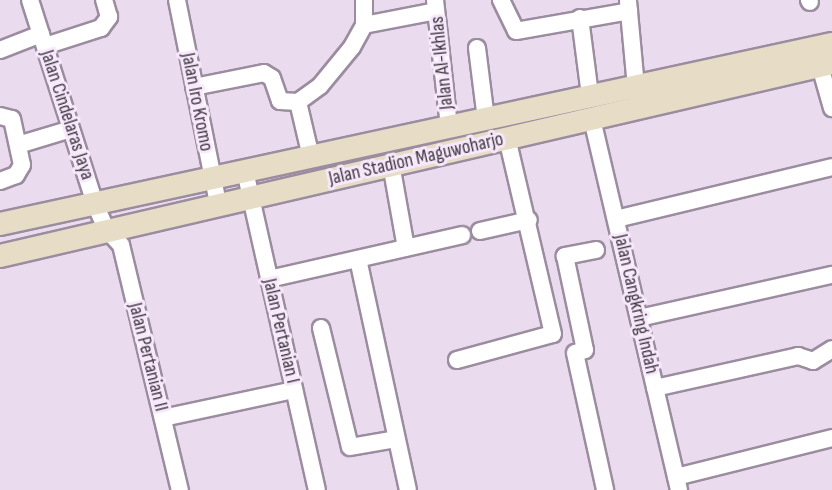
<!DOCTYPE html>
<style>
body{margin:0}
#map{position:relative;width:832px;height:490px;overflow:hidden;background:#ebdbef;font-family:"Sofia Sans Condensed",sans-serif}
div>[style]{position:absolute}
.roads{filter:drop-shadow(2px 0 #9b8c9f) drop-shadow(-2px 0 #9b8c9f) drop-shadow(0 2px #9b8c9f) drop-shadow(0 -2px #9b8c9f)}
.street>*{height:16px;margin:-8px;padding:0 8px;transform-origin:8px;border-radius:8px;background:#fff}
.secondary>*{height:22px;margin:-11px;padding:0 11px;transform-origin:11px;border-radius:11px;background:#e7dcc5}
span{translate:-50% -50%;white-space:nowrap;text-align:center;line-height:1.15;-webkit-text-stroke:6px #f8e8fc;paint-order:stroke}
.street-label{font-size:20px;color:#3e3840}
</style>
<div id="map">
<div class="roads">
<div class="street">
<i style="left:30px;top:0;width:214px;rotate:72.3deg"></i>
<i style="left:95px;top:204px;width:27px;rotate:66deg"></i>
<i style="left:106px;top:229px;width:22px;rotate:47deg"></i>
<i style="left:121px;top:245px;width:252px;rotate:76.5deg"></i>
<i style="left:177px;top:0;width:208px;rotate:78.6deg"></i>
<i style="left:435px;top:0;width:128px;rotate:83.7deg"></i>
<i style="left:501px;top:0;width:34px;rotate:64deg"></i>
<i style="left:516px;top:31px;width:115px;rotate:-10deg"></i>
<i style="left:809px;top:0;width:2px;rotate:63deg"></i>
<i style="left:628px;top:1px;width:97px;rotate:84.7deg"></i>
<i style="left:580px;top:18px;width:78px;rotate:82.6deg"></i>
<i style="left:364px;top:25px;width:73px;rotate:-11deg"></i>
<i style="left:45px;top:46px;width:59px;rotate:-17.8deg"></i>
<i style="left:101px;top:28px;width:14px;rotate:-54deg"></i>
<i style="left:109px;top:17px;width:18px;rotate:-106deg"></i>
<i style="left:477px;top:48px;width:72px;rotate:82.8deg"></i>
<i style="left:0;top:50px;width:44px;rotate:-21.3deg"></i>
<i style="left:820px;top:66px;width:44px;rotate:74.1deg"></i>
<i style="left:194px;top:87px;width:71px;rotate:-11.3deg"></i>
<i style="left:264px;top:73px;width:9px;rotate:32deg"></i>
<i style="left:272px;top:78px;width:24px;rotate:71deg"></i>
<i style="left:280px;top:101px;width:18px;rotate:3deg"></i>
<i style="left:0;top:116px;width:12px;rotate:14deg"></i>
<i style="left:12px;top:119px;width:47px;rotate:77.7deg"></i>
<i style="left:22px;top:165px;width:12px;rotate:121deg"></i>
<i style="left:16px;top:175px;width:17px;rotate:159deg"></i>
<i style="left:592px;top:119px;width:381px;rotate:76.8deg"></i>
<i style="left:18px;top:145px;width:55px;rotate:-16.8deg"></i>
<i style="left:311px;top:157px;width:57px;rotate:-103.3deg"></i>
<i style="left:298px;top:102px;width:27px;rotate:-36deg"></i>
<i style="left:320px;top:86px;width:50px;rotate:-50.6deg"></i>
<i style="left:352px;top:47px;width:25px;rotate:-61deg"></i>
<i style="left:364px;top:25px;width:25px;rotate:-90deg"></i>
<i style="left:391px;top:164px;width:85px;rotate:79.9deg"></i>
<i style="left:245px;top:171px;width:327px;rotate:77.3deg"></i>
<i style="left:616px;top:219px;width:222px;rotate:-13.5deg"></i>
<i style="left:480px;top:231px;width:50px;rotate:-12.7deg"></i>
<i style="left:596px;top:250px;width:32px;rotate:169deg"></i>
<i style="left:565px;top:256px;width:96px;rotate:78deg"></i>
<i style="left:585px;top:350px;width:10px;rotate:163deg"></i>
<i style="left:575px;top:353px;width:140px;rotate:77.6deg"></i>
<i style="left:358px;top:259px;width:236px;rotate:77.8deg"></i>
<i style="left:269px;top:279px;width:198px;rotate:-12.8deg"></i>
<i style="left:639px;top:318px;width:198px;rotate:-12.6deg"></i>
<i style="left:321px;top:328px;width:122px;rotate:76.3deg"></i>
<i style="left:350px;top:447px;width:47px;rotate:-9.9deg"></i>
<i style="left:457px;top:360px;width:99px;rotate:-15.2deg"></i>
<i style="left:553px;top:334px;width:201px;rotate:-103.2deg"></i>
<i style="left:655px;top:388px;width:147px;rotate:-12.6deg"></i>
<i style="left:798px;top:356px;width:16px;rotate:18deg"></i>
<i style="left:813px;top:361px;width:22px;rotate:-32deg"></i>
<i style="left:163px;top:418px;width:134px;rotate:-12.1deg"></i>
<i style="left:676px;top:477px;width:161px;rotate:-14deg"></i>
</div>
<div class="secondary">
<i style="left:0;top:224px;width:851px;rotate:-12.21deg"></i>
<i style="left:0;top:256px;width:854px;rotate:-13.06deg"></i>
</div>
</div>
<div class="street-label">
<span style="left:442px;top:63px;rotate:-96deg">Jalan Al-Ikhlas</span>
<span style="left:197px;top:102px;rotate:79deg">Jalan Iro Kromo</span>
<span style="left:67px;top:115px;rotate:72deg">Jalan Cindelaras Jaya</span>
<span style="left:416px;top:159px;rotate:-13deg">Jalan Stadion Maguwoharjo</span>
<span style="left:636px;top:304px;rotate:77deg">Jalan Cangkring Indah</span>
<span style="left:281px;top:331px;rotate:77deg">Jalan Pertanian I</span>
<span style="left:148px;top:357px;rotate:76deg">Jalan Pertanian II</span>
</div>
</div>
